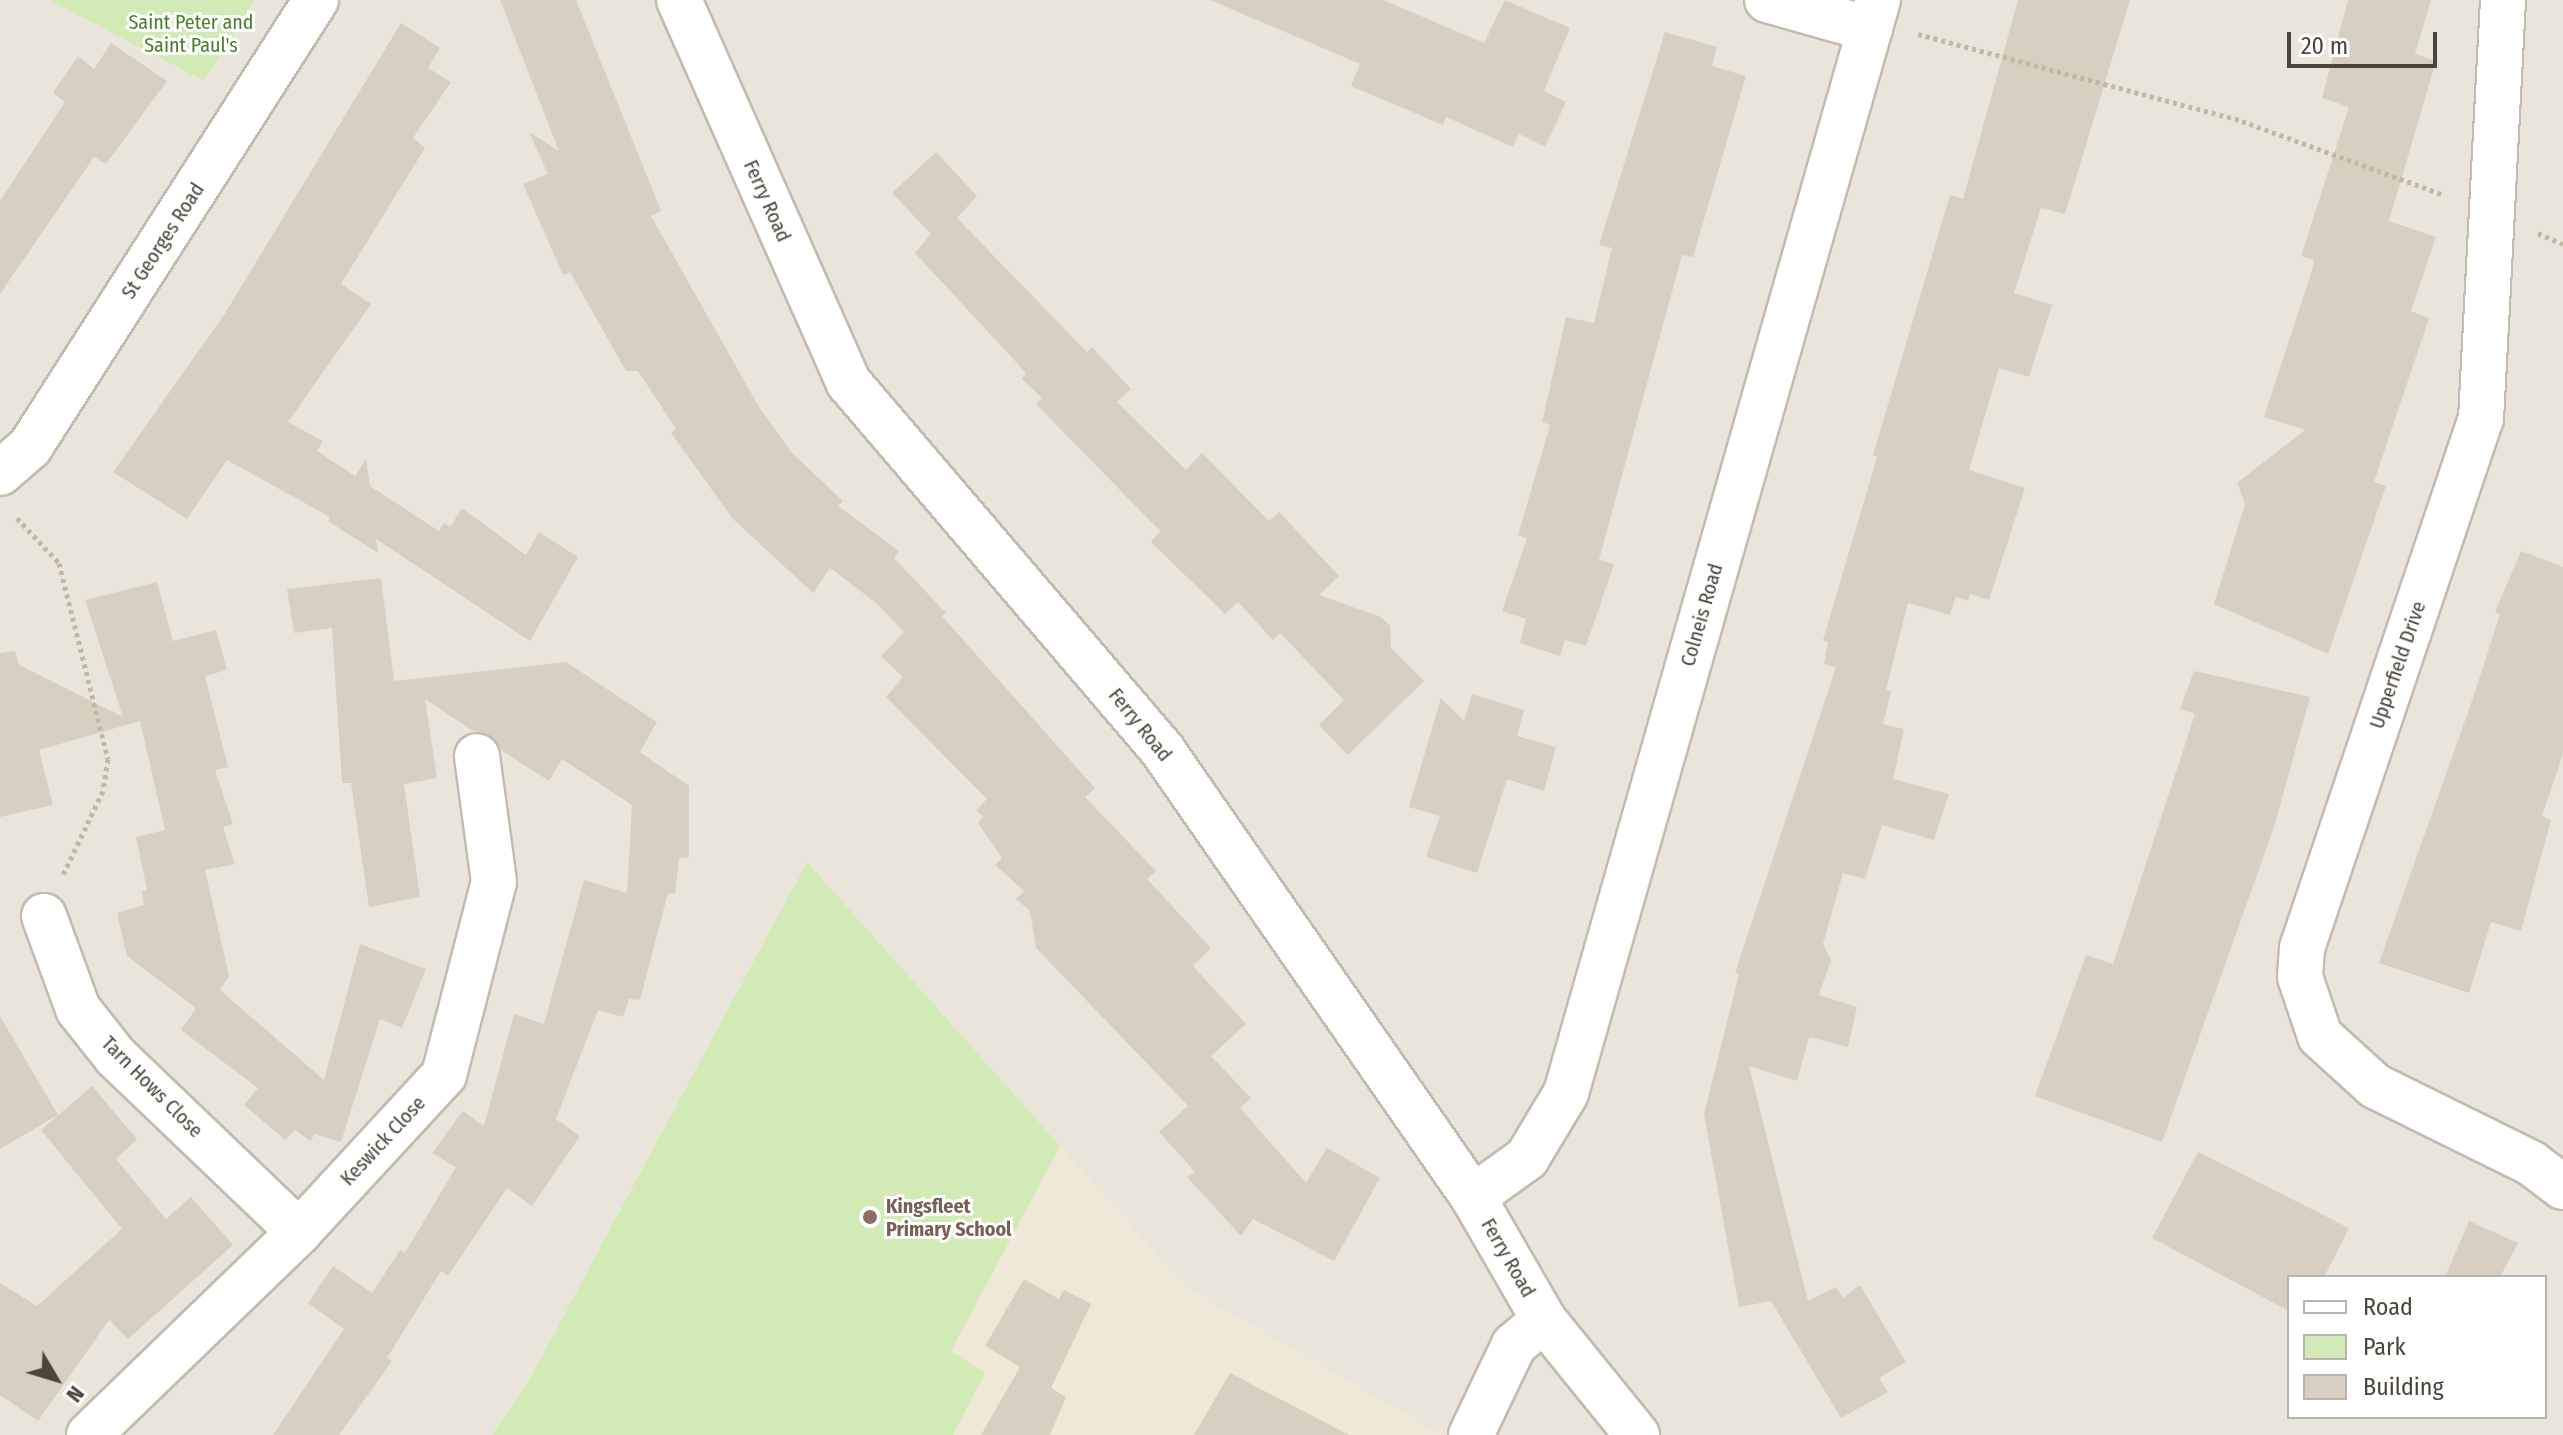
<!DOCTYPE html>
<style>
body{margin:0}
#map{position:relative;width:2563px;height:1435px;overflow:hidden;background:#f6f3ec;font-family:"Fira Sans Condensed",sans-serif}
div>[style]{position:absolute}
.residential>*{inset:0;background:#eae5da}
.education>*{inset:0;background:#efe8d6}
.green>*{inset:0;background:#d2eab5}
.building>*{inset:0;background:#d8cfc1}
.path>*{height:5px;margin-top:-2.5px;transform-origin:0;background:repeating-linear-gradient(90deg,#c4b79f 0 4px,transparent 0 8px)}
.roads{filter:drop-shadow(2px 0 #c2bbae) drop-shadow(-2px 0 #c2bbae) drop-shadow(0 2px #c2bbae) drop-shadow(0 -2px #c2bbae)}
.street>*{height:44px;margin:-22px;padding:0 22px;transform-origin:22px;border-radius:22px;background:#fff}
.dots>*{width:22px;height:22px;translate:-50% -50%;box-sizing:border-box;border:4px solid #fff;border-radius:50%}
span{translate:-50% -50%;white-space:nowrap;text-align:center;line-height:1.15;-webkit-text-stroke:6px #fff;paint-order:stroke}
.park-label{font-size:20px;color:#4a7f2a}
.street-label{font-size:20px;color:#4b4439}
.education-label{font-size:20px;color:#785e54;font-weight:700}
.left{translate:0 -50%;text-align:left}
.legend{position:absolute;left:2287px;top:1275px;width:260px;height:144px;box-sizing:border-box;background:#fff;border:2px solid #b7b4b0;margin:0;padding:10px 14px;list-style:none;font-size:24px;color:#4b4439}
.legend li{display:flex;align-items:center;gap:16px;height:40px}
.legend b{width:40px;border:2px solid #b7b4b0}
.north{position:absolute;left:16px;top:1339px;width:80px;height:80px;-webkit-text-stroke:6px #fff;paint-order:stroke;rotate:128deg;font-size:22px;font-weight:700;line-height:32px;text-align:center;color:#4b4439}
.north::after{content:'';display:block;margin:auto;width:28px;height:36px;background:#4b4439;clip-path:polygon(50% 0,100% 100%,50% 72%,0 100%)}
.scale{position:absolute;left:2287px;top:32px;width:150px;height:36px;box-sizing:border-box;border:4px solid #4b4439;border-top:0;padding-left:10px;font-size:24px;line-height:28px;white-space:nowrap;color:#4b4439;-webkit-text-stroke:6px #fff;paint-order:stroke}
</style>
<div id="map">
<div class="residential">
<i style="clip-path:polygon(evenodd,0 0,2563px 0,2563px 1435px,0 1435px,0 0,2289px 1277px,2545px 1277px,2545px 1417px,2289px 1417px,2289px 1277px)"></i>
</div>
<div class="education">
<i style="clip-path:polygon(807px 862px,1188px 1289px,1443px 1435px,492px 1435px,526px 1386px)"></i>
</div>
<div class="green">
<i style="clip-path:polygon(50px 0,254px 0,204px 81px)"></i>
<i style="clip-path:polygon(807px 862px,1060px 1146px,951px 1351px,985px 1373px,953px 1435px,492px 1435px,526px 1386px)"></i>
</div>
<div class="building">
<i style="clip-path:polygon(500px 0,576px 0,661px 211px,651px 216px,759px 407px,792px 453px,843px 501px,838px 506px,899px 551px,894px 558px,946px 613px,942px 616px,1095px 788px,1085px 797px,1156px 871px,1147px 879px,1211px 948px,1193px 966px,1246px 1024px,1211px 1056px,1251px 1098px,1240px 1108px,1306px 1183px,1327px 1148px,1380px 1178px,1334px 1261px,1253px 1219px,1241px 1236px,1187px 1177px,1195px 1172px,1159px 1132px,1188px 1106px,1036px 948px,1030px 911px,1016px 899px,1024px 891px,995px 865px,1002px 858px,978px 823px,983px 817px,976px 810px,987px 799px,886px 697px,903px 677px,881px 656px,904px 632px,875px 602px,830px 568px,813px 593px,732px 518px,671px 433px,676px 429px,638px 371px,626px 371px,570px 272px,563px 275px,523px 184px,548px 174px,529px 132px,559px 151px)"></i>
<i style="clip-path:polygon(1210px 0,1383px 0,1484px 43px,1505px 0,1570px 28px,1544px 91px,1566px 102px,1545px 147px,1519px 134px,1513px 147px,1446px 117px,1443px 125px,1351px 86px,1360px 64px)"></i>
<i style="clip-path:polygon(2018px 0,2130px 0,2065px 214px,2041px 208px,2014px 293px,2052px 305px,2029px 377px,1999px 368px,1969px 470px,2025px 488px,1989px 600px,1970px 594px,1968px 601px,1956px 597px,1950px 615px,1908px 603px,1886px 690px,1891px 692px,1883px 724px,1904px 729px,1893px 779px,1949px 794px,1934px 840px,1882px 825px,1865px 879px,1843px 873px,1823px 944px,1831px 960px,1819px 995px,1857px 1007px,1848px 1047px,1809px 1037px,1797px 1081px,1749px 1066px,1808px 1301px,1836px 1287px,1843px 1298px,1860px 1285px,1906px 1362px,1879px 1378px,1888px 1392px,1841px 1418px,1771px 1301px,1739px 1307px,1704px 1114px,1739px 974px,1735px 973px,1836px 667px,1824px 664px,1828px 642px,1823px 640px,1877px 457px,1873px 455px,1950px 195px,1963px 199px)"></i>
<i style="clip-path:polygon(2348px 0,2431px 0,2415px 54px,2436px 61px,2389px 221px,2436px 237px,2411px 311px,2429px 318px,2374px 482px,2386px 486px,2328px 654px,2214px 604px,2245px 504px,2237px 483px,2305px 430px,2264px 417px,2313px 267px,2314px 260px,2301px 256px,2349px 107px,2322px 98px)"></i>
<i style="clip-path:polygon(401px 23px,440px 48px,428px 68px,451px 82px,413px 138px,425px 148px,341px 284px,371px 304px,288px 422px,323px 441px,317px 451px,355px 476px,366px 459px,370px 486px,439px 531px,444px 523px,450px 527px,462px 508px,526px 555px,539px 532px,578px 557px,530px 641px,376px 539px,378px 553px,328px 521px,330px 517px,227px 460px,187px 519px,113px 472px,224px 315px)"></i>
<i style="clip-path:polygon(1665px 32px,1717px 47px,1712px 66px,1746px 76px,1693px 257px,1682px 255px,1599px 560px,1614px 564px,1586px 646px,1565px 640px,1560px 656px,1520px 643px,1526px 619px,1502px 611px,1527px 538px,1518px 535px,1550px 425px,1542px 422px,1566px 317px,1594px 323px,1612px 248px,1599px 245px)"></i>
<i style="clip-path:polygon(111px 43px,167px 81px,106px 164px,94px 157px,0 294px,0 201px,65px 102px,53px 93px,78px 56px,94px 69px)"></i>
<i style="clip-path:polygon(936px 152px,977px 196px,957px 218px,1087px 352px,1092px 347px,1131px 389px,1117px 402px,1186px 470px,1202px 453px,1269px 521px,1279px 512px,1339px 576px,1319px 595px,1381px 617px,1390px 626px,1391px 648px,1424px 681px,1348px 755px,1319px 725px,1344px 700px,1280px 633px,1273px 640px,1238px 602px,1225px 614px,1151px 542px,1160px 531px,1036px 404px,1042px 398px,1022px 379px,1026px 373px,915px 253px,931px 234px,892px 193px)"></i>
<i style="clip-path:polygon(2521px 551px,2563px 567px,2563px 754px,2542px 816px,2551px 820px,2521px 931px,2491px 922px,2469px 993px,2379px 963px,2474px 695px,2500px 614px,2495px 612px)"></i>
<i style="clip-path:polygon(381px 578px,394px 681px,566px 662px,657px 722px,640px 752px,689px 786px,689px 857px,679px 858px,675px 894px,668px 893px,640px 1000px,629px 999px,623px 1017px,598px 1010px,556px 1119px,580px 1136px,532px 1206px,507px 1188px,448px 1276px,441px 1271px,387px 1358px,392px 1361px,339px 1435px,273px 1435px,344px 1329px,308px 1303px,333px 1266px,372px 1293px,400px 1250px,405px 1253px,456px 1167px,432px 1153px,463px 1111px,484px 1126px,514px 1014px,544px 1024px,584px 880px,627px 893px,632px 805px,562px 759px,549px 781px,501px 750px,487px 733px,473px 731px,425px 699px,437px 778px,404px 784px,420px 897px,369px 907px,351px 783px,342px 783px,332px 628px,294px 633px,287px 589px)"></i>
<i style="clip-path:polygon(157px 582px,173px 641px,216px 630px,227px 670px,205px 676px,228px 767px,215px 770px,233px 824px,223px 827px,235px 864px,205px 870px,229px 976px,220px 990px,324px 1080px,360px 944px,426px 969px,402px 1028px,380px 1019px,341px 1142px,315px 1134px,310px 1141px,295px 1130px,285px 1140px,244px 1105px,258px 1088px,181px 1030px,196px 1008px,127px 956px,117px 913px,144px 905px,142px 891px,147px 890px,136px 837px,165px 830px,140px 721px,39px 750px,53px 805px,0 817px,0 653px,15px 651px,19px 665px,123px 717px,85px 600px)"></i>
<i style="clip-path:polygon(2194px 671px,2310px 697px,2274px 827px,2162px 1142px,2035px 1096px,2086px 955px,2113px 964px,2195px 714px,2180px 709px)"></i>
<i style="clip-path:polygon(1472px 694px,1524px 710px,1517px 736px,1556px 747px,1544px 791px,1507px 779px,1477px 873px,1426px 857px,1440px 816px,1409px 807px,1441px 698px,1464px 721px)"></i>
<i style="clip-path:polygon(0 1016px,58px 1115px,0 1149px)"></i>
<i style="clip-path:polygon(92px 1086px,137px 1139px,116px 1159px,166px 1219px,191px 1197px,233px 1245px,128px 1339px,109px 1320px,38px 1421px,0 1395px,0 1283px,37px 1306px,122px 1229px,41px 1130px)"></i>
<i style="clip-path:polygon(2198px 1152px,2349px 1228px,2324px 1277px,2289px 1277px,2289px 1311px,2152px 1238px)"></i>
<i style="clip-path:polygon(2469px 1221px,2518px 1243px,2500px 1277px,2445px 1277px)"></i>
<i style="clip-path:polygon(1024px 1279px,1059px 1299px,1064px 1290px,1091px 1304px,1051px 1388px,1066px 1397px,1050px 1435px,981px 1435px,1020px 1367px,985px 1346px)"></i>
<i style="clip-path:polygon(1230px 1373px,1349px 1435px,1194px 1435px)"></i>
</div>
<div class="path">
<i style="left:1918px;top:34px;width:335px;rotate:15deg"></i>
<i style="left:2242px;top:121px;width:215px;rotate:20.1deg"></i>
<i style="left:2538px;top:233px;width:27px;rotate:24deg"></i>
<i style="left:17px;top:518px;width:62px;rotate:47deg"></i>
<i style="left:59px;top:563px;width:202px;rotate:76deg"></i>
<i style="left:108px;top:759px;width:32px;rotate:99deg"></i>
<i style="left:103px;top:791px;width:93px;rotate:115.5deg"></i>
</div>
<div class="roads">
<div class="street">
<i style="left:679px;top:0;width:419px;rotate:66.1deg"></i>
<i style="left:849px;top:383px;width:484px;rotate:49.5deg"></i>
<i style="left:1163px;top:751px;width:543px;rotate:55.2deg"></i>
<i style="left:1473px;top:1197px;width:142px;rotate:60deg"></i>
<i style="left:1544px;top:1320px;width:148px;rotate:51deg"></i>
<i style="left:1767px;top:0;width:107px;rotate:15.7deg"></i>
<i style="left:2503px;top:0;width:419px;rotate:93deg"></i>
<i style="left:2481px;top:418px;width:559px;rotate:108.66deg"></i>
<i style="left:2302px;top:948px;width:29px;rotate:94deg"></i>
<i style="left:2300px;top:977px;width:62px;rotate:71.3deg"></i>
<i style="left:2320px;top:1036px;width:74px;rotate:42.3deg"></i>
<i style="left:2375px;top:1086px;width:174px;rotate:26.3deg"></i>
<i style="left:2531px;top:1163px;width:40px;rotate:37deg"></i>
<i style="left:0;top:473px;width:40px;rotate:-41deg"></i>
<i style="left:30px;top:447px;width:531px;rotate:-57.39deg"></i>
<i style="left:44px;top:916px;width:99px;rotate:69.9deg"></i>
<i style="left:78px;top:1009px;width:61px;rotate:51.6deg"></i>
<i style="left:116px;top:1057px;width:253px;rotate:43.7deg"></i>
<i style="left:1473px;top:1197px;width:67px;rotate:-35.8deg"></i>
<i style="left:1527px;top:1158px;width:76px;rotate:-59deg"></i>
<i style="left:1566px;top:1093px;width:1137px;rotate:-74.07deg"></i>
<i style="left:89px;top:1435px;width:292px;rotate:-44deg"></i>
<i style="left:299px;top:1232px;width:214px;rotate:-47.3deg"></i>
<i style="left:444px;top:1075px;width:199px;rotate:-75.5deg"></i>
<i style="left:494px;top:882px;width:127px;rotate:-97.7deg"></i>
<i style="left:1471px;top:1435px;width:100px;rotate:-64.5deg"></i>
<i style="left:1514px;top:1345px;width:39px;rotate:-40deg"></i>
</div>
</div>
<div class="dots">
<i style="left:870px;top:1217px;background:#8d6e63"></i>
</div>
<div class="park-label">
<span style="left:191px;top:34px">Saint Peter and<br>Saint Paul's</span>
</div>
<div class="street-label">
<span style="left:767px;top:201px;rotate:66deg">Ferry Road</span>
<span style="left:163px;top:241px;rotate:-57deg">St Georges Road</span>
<span style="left:1702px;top:615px;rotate:-74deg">Colneis Road</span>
<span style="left:2398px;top:665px;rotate:-71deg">Upperfield Drive</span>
<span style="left:1140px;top:725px;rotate:51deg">Ferry Road</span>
<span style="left:152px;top:1087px;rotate:45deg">Tarn Hows Close</span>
<span style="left:383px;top:1141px;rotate:-47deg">Keswick Close</span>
<span style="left:1508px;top:1258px;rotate:60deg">Ferry Road</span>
</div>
<div class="education-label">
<span class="left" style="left:886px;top:1218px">Kingsfleet<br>Primary School</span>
</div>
<ul class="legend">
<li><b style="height:10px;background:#fff"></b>Road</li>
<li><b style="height:22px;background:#d2eab5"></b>Park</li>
<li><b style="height:22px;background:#d8cfc1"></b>Building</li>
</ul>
<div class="north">N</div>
<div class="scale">20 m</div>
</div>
